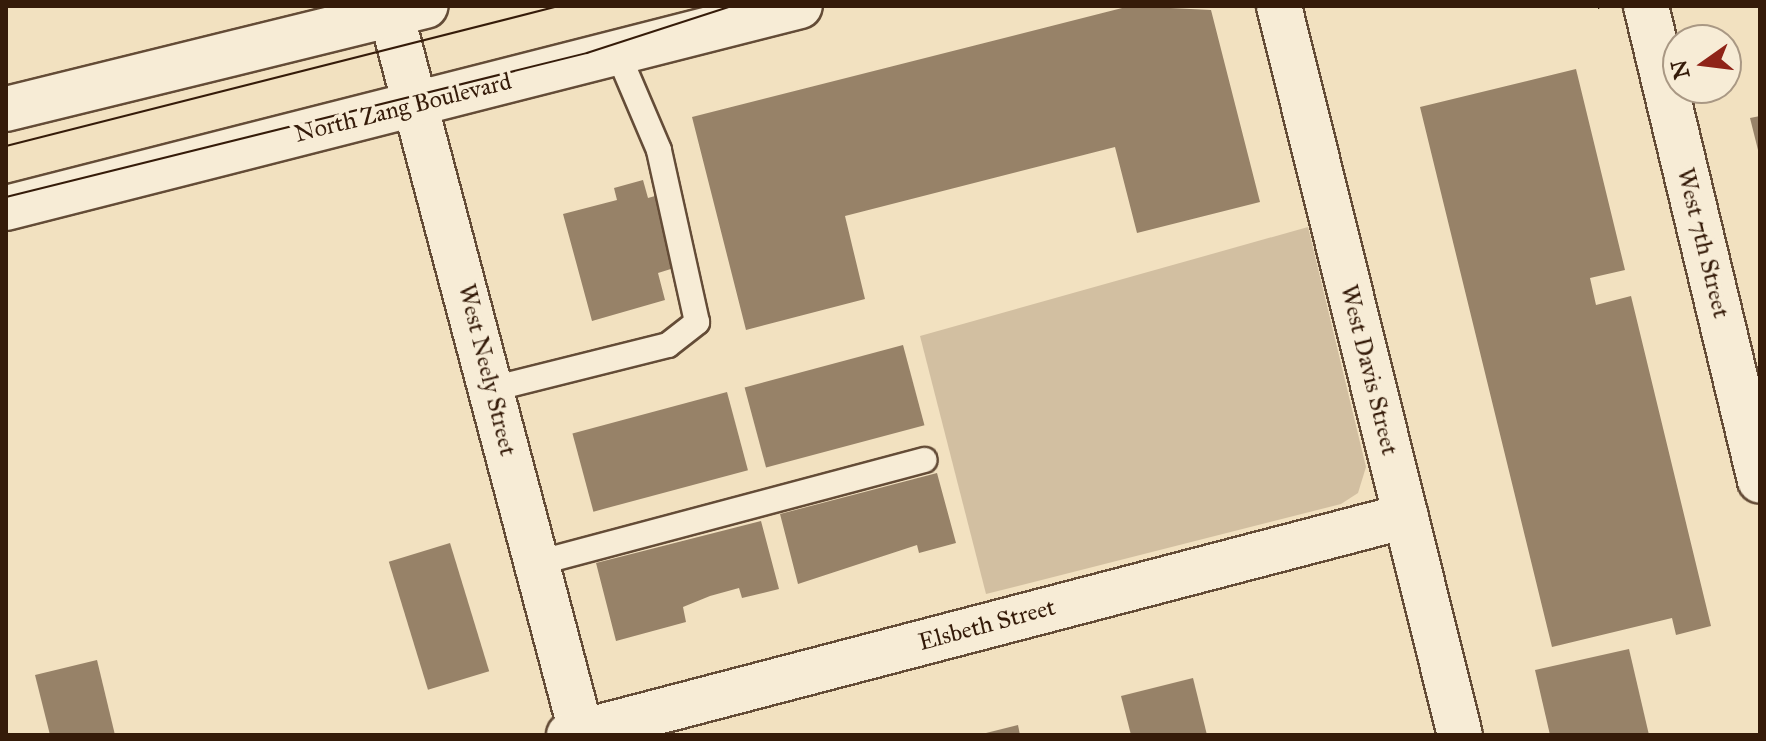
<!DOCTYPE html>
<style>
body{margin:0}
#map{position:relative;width:1766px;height:741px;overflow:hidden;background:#f2e1c0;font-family:"IM FELL Great Primer",serif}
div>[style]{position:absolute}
.green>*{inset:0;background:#d2bfa1}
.building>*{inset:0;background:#978268;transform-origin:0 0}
.path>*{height:5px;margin-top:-2.5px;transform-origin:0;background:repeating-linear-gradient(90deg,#351b09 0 6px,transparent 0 10px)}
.roads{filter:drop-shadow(2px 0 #644c37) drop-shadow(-2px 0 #644c37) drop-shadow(0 2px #644c37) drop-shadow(0 -2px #644c37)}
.lane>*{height:24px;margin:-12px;padding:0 12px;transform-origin:12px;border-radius:12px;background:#f7ecd6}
.street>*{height:44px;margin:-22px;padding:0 22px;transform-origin:22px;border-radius:22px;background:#f7ecd6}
.secondary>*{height:44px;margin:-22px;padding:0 22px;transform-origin:22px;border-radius:22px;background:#f7ecd6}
.tram>*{height:2px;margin:-1px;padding:0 1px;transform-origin:1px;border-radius:1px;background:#351b09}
span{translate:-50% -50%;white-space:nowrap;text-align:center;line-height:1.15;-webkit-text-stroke:7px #f7ecd6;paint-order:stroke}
.street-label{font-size:24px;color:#351b09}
.frame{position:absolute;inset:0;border:8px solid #351b09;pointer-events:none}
.north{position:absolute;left:1662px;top:24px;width:80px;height:80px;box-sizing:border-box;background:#f7ecd6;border:2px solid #a99884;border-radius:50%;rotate:256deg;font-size:22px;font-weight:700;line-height:32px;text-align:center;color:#351b09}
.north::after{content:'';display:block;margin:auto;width:28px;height:36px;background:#8f2418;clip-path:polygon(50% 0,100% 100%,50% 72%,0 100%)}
</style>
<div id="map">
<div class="green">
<i style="clip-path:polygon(1308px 227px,1366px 467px,1358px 493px,1341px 504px,986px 594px,920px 336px)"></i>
</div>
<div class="building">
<i style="clip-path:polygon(1130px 6px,1211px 10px,1260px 202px,1137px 233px,1115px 147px,845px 216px,865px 299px,746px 330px,692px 117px)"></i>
<i style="clip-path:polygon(1576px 69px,1625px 270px,1590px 278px,1596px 305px,1631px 296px,1711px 626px,1676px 635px,1672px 618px,1552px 647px,1420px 107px)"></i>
<i style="clip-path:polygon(1760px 116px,1760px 154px,1759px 154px,1750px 118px)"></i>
<i style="clip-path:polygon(643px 180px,648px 198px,655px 196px,674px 268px,658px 273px,665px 300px,592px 321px,563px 214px,617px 200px,614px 188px)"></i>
<i style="left:903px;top:345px;width:83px;height:164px;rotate:75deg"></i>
<i style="left:727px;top:392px;width:81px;height:160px;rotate:75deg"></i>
<i style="clip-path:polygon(937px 473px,956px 543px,919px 553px,917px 545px,798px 584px,780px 514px)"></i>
<i style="clip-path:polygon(761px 521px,779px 589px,742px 598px,739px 588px,710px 596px,683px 607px,686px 622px,616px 641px,596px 563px)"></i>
<i style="left:450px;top:543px;width:134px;height:64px;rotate:73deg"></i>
<i style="clip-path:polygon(1629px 649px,1649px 735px,1550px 735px,1535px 670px)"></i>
<i style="clip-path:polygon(97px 660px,115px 735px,50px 735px,35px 675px)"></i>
<i style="clip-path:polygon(1193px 678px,1207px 735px,1131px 735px,1121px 696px)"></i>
<i style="clip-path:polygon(1018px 725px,1020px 735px,983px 735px,982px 734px)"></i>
</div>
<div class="path">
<i style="left:1597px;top:7px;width:1px;rotate:-45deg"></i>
</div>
<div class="roads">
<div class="lane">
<i style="left:492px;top:389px;width:181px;rotate:-14deg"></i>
<i style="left:668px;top:345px;width:37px;rotate:-38deg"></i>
<i style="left:697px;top:322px;width:176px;rotate:-102.5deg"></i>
<i style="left:659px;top:150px;width:104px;rotate:-113.1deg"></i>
<i style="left:537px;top:563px;width:401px;rotate:-14.9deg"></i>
</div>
<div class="street">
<i style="left:389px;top:6px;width:754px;rotate:75.17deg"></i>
<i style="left:1646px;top:6px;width:488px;rotate:76.5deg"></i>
<i style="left:569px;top:735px;width:865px;rotate:-14.66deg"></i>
</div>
<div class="secondary">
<i style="left:1279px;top:6px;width:751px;rotate:76.06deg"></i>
<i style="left:6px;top:109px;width:432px;rotate:-13.8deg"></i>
<i style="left:6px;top:208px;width:819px;rotate:-14.27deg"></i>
</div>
</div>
<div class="tram">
<i style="left:6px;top:146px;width:570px;rotate:-14.21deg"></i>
<i style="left:6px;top:197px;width:599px;rotate:-13.92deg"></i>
<i style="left:587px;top:53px;width:152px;rotate:-18deg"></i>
</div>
<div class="street-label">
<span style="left:403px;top:108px;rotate:-14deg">North Zang Boulevard</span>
<span style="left:1703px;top:243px;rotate:76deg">West 7th Street</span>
<span style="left:487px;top:370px;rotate:76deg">West Neely Street</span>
<span style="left:1369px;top:370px;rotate:76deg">West Davis Street</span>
<span style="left:987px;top:625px;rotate:-15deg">Elsbeth Street</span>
</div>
<div class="frame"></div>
<div class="north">N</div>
</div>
